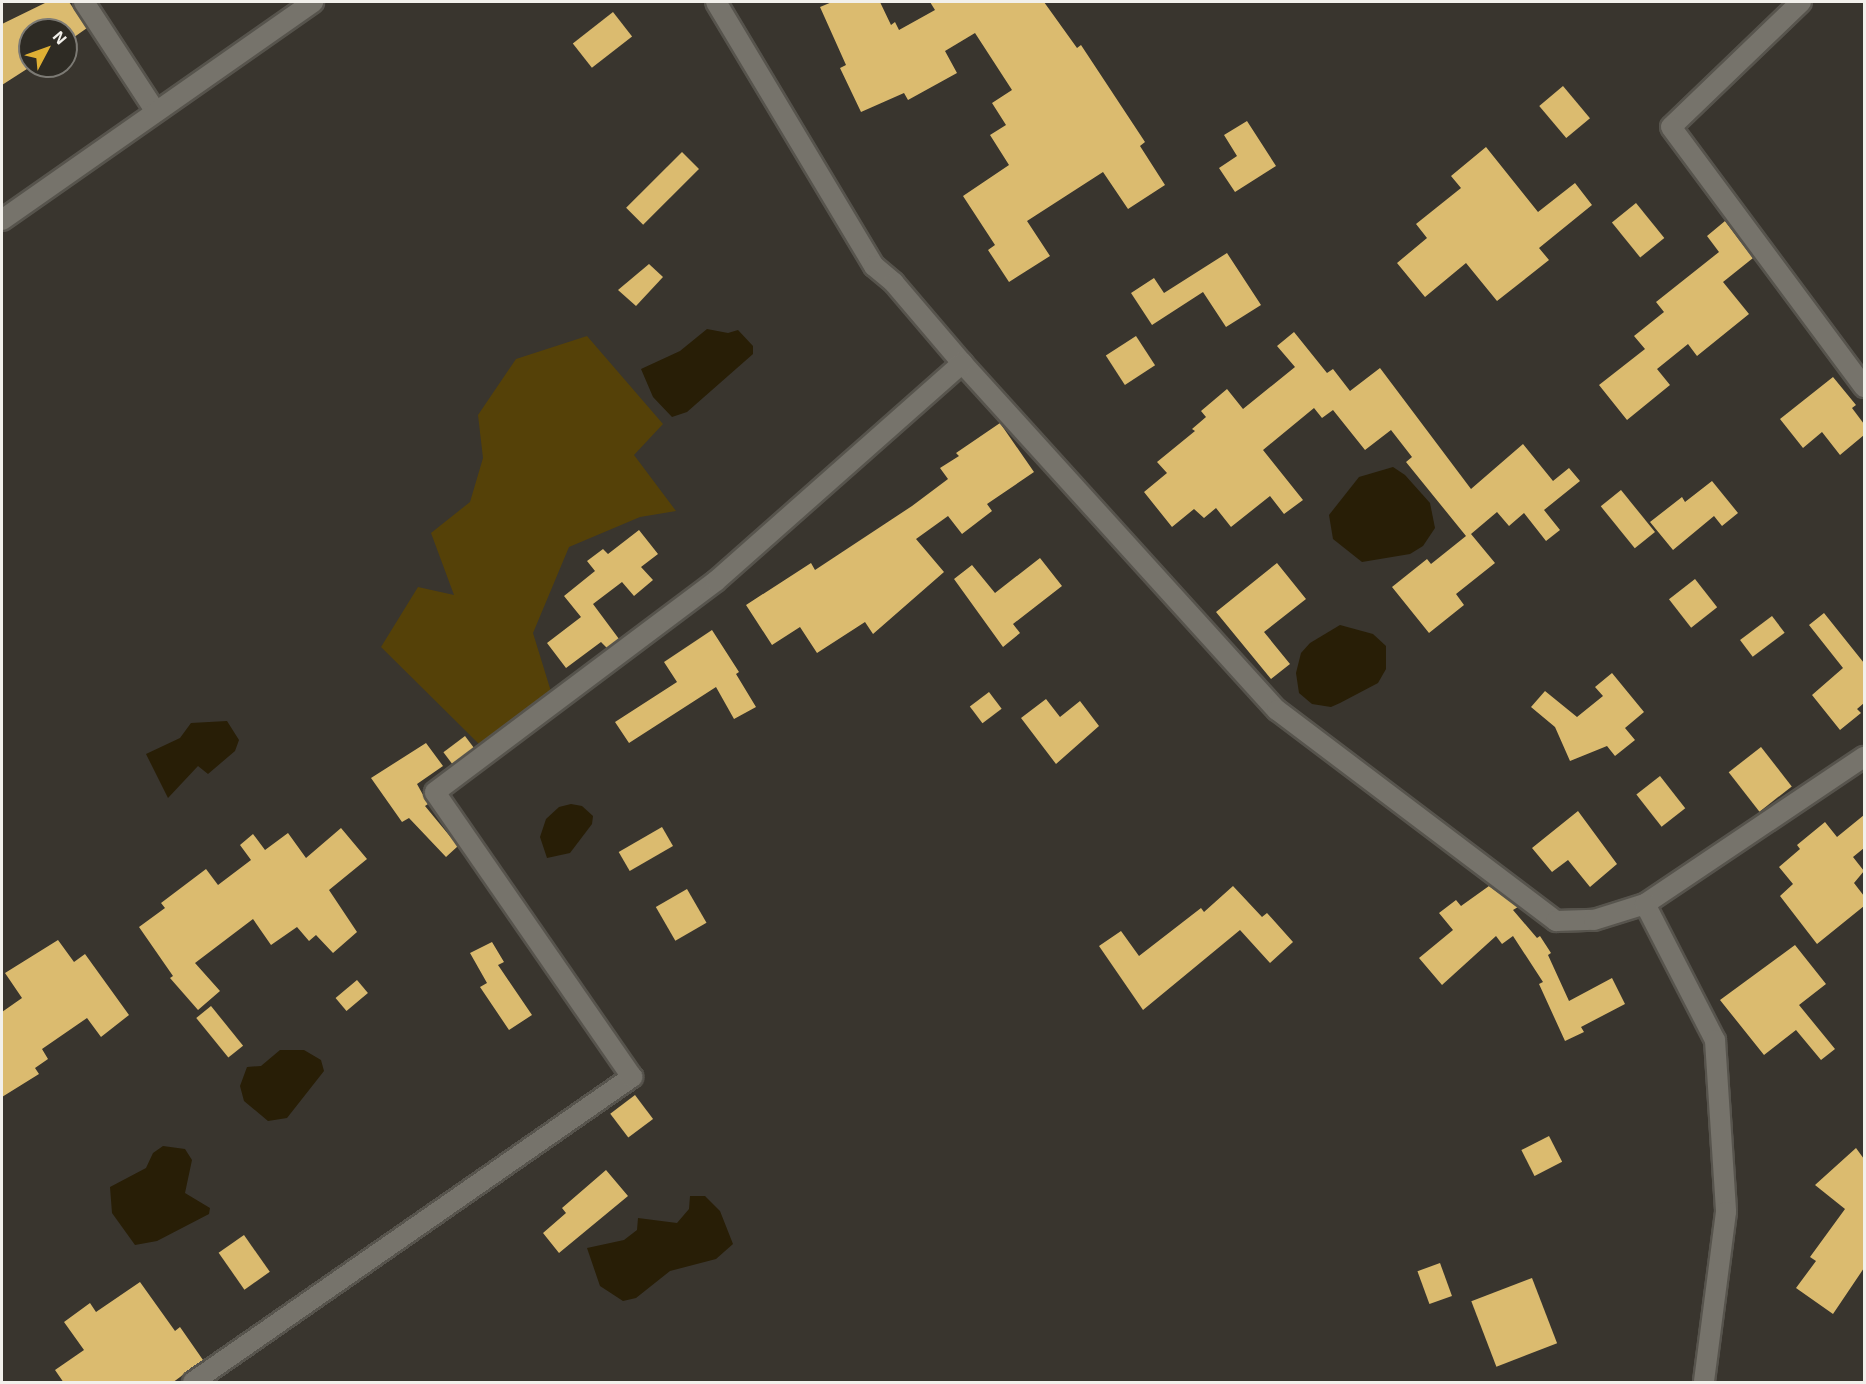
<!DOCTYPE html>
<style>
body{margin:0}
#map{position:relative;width:1866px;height:1384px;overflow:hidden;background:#39352e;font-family:"Exo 2",sans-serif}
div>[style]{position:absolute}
.green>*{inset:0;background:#554108}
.water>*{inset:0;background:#281e06}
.building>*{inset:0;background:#dbbb6f;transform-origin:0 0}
.roads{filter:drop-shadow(2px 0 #57544d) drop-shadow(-2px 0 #57544d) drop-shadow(0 2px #57544d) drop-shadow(0 -2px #57544d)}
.minor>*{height:20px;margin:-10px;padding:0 10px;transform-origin:10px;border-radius:10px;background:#76736b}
span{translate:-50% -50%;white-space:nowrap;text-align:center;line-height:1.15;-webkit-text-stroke:6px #2e2b24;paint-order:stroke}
.frame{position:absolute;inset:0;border:3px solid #f2f0eb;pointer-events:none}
.north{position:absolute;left:18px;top:18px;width:60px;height:60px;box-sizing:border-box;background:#2e2b24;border:2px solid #7c7a74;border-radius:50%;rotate:49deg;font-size:16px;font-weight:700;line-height:24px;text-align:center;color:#f2f0eb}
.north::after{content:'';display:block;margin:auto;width:21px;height:27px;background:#dfb034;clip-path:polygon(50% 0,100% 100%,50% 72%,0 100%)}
</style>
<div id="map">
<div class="green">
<i style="clip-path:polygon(587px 336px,663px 424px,634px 455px,676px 511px,640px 517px,569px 547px,533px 633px,553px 698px,482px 747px,381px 647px,418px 587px,454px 595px,431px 533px,470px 502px,483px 458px,478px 415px,516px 359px)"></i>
</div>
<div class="water">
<i style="clip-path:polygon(707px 329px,728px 333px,738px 330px,753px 346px,753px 354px,687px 412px,672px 417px,653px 397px,641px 369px,680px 351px)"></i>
<i style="clip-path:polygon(1393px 467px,1405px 475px,1430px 503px,1435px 528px,1423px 546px,1410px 554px,1362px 562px,1333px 539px,1329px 515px,1359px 477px)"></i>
<i style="clip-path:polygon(1340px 625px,1373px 634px,1386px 646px,1386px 669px,1378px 683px,1340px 703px,1331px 707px,1312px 704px,1299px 693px,1296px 673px,1301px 653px,1310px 643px)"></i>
<i style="clip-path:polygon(227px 721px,239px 740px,235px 751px,208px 774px,198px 766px,168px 798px,146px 754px,180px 738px,191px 723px)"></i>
<i style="clip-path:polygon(571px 804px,582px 806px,593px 816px,592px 824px,570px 853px,547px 858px,540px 837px,546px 819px,559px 807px)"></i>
<i style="clip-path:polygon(280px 1050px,304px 1050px,321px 1060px,324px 1071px,287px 1118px,268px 1121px,244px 1101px,240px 1086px,247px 1067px,261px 1066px)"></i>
<i style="clip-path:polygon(163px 1146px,185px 1149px,192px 1160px,185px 1193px,210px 1208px,209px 1214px,157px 1241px,135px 1245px,112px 1213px,110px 1187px,146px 1168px,153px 1153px)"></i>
<i style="clip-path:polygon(690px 1196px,705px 1196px,720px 1211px,733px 1244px,716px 1259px,670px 1271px,636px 1298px,623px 1301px,600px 1286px,587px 1248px,624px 1240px,637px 1230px,638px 1218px,677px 1223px,689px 1209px)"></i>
</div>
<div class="building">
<i style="clip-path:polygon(47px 2px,69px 2px,87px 28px,70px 40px,66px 30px,30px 30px,30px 67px,2px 85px,2px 24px)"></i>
<i style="clip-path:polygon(832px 2px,880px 2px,891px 25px,895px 22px,899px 30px,935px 10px,930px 2px,1044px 2px,1077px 48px,1081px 45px,1145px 142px,1140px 146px,1165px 185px,1128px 209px,1103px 172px,1027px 221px,1050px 256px,1009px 282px,988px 250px,995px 245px,963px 196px,1009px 165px,990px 135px,1006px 125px,992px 103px,1012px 90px,975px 33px,945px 51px,957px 73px,908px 100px,904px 93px,861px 112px,840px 68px,846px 65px,820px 7px)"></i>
<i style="left:613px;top:12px;width:31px;height:51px;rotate:52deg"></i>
<i style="left:1563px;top:86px;width:42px;height:31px;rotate:50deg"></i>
<i style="clip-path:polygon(1247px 121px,1276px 166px,1235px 192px,1219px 168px,1237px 156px,1224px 135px)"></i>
<i style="clip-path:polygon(1486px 147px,1538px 212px,1575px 183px,1592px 205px,1539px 248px,1549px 260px,1497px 301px,1466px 263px,1425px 297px,1397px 263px,1427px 238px,1416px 224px,1461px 188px,1451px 176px)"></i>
<i style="left:682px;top:152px;width:24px;height:79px;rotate:45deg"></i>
<i style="left:1636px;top:203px;width:45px;height:31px;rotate:51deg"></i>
<i style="clip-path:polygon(1725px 221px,1753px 258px,1723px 282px,1749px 314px,1697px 356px,1688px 344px,1657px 369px,1670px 385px,1627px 420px,1599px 385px,1645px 349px,1634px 336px,1664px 312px,1656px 302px,1719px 252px,1707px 236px)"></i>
<i style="clip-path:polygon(1227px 253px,1261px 305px,1226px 327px,1203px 292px,1152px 325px,1131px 293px,1154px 278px,1164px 293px)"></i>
<i style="clip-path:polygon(649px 264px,663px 277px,636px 306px,618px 290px)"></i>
<i style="clip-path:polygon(1294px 332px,1327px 373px,1333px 369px,1350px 391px,1380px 368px,1471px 489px,1523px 444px,1553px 481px,1569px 468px,1580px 481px,1544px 510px,1560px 530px,1546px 541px,1524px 513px,1509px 526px,1497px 512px,1471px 534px,1495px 563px,1456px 594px,1464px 605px,1429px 633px,1392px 587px,1427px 559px,1431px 564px,1466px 536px,1406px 462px,1412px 457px,1391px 430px,1365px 450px,1333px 410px,1322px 418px,1314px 408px,1263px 450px,1303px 500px,1284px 514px,1270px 496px,1231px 527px,1216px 508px,1204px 518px,1194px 509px,1172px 527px,1144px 492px,1167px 473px,1157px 462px,1195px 431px,1192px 429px,1206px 417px,1201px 411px,1227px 389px,1243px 409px,1295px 367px,1277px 346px)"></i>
<i style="left:1136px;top:336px;width:35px;height:36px;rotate:57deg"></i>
<i style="clip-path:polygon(1833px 377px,1856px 405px,1852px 408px,1864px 424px,1864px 435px,1840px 455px,1822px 432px,1803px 448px,1780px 419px)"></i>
<i style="clip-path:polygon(1000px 423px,1034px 472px,987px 504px,992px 511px,962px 534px,948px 516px,916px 539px,944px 572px,873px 634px,865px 622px,817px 653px,800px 627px,772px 645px,746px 605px,811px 563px,815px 570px,912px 506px,948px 479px,940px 468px,959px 456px,956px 453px)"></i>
<i style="clip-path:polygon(1712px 481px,1738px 513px,1722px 526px,1714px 516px,1673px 550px,1650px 522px,1682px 497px,1685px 502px)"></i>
<i style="left:1621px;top:490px;width:54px;height:26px;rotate:51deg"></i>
<i style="clip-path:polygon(639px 530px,658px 554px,641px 567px,653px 580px,634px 596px,622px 582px,593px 604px,619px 639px,607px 648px,601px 642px,566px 668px,547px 643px,581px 617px,564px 596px,595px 571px,587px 561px,603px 549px,608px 554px)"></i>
<i style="clip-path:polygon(1040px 558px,1062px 586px,1013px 624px,1020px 633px,1003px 647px,954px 579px,972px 565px,995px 593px)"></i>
<i style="clip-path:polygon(1277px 563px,1306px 599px,1264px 632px,1290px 664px,1271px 679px,1216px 612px)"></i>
<i style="left:1695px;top:579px;width:36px;height:33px;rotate:52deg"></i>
<i style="clip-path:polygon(1824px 613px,1864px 663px,1864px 703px,1857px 709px,1861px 713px,1840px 730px,1812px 695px,1843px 668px,1809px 625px)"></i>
<i style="left:1772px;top:616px;width:21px;height:40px;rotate:53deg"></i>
<i style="clip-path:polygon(712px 630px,739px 672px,736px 674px,756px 707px,734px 719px,716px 687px,629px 743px,615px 722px,677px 682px,664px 662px)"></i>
<i style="clip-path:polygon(1612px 673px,1644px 712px,1625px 728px,1635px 740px,1615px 756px,1607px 746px,1570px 761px,1555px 727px,1531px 707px,1545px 691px,1577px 717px,1603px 696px,1595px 687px)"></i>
<i style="left:989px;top:692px;width:21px;height:24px;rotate:53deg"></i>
<i style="clip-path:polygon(1046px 699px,1060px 717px,1080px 701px,1099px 726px,1056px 764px,1021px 718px)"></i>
<i style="left:465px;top:736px;width:15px;height:27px;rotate:53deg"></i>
<i style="clip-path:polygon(426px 743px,443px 766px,417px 784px,428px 804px,425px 806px,458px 846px,446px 857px,409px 818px,402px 822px,371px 778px)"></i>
<i style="left:1761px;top:747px;width:50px;height:41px;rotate:52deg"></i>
<i style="left:1660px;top:776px;width:41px;height:30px;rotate:52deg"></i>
<i style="clip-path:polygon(1578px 811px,1617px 864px,1590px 887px,1568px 860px,1552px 872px,1532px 848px)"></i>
<i style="clip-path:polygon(1864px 815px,1864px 848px,1853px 857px,1864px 871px,1854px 883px,1864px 896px,1864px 906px,1817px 944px,1780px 896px,1793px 884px,1779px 867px,1800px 849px,1797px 845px,1825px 822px,1837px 837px)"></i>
<i style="left:662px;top:827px;width:22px;height:50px;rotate:60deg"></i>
<i style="clip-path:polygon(341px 828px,367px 859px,329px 890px,357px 932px,333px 953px,316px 935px,309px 941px,297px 927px,271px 945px,253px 919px,195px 963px,220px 991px,198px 1010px,170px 978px,173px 976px,139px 927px,165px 908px,161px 903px,206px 869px,218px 885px,251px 860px,240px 845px,253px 834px,265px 850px,288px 833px,306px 858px)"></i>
<i style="clip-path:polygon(1233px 886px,1262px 917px,1267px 913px,1293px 942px,1270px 963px,1240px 930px,1143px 1010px,1099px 946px,1121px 931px,1139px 956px,1201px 908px,1204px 912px)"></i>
<i style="clip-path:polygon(1489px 886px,1518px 907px,1513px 910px,1537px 938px,1540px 936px,1551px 953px,1548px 955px,1569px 1001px,1612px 978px,1625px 1004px,1581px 1027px,1584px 1032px,1565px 1041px,1539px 984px,1543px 982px,1513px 936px,1502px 944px,1496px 936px,1442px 985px,1419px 958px,1453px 930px,1439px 913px,1456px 900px,1461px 906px)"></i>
<i style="left:687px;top:889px;width:39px;height:36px;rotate:60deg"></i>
<i style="clip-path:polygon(58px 940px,74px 962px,85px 954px,129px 1015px,101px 1037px,87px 1018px,42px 1049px,48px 1059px,35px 1068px,39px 1074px,2px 1097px,2px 1012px,22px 998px,5px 973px)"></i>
<i style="clip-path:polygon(492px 942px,504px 962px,498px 965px,532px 1015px,509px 1030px,480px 987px,487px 983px,470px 953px)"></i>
<i style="clip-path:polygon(1795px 945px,1826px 984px,1799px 1005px,1835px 1049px,1821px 1060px,1796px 1030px,1764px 1055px,1720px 1000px)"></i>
<i style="left:357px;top:980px;width:17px;height:28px;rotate:50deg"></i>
<i style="left:211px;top:1006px;width:51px;height:19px;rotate:51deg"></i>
<i style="left:635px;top:1095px;width:30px;height:31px;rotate:53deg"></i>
<i style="left:1549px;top:1136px;width:29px;height:31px;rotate:63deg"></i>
<i style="clip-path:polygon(1856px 1148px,1864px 1159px,1864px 1268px,1833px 1314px,1796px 1288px,1816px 1261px,1810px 1257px,1845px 1209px,1815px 1185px)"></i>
<i style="clip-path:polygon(606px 1170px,628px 1196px,559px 1253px,543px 1233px,566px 1213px,562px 1208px)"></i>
<i style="left:244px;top:1235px;width:45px;height:31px;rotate:55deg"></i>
<i style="left:1440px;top:1263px;width:35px;height:24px;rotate:70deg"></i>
<i style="left:1532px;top:1278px;width:70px;height:65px;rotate:69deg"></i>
<i style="clip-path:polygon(140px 1282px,175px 1331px,180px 1327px,203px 1360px,172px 1383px,64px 1383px,55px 1370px,84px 1350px,64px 1322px,90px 1303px,96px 1312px)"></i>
</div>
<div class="roads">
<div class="minor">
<i style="left:84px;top:2px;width:131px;rotate:56.8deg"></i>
<i style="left:716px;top:2px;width:308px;rotate:59.1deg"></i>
<i style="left:874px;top:266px;width:26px;rotate:40deg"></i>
<i style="left:894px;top:283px;width:105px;rotate:49.6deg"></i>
<i style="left:962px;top:363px;width:469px;rotate:47.8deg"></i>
<i style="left:1277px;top:710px;width:350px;rotate:37.1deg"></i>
<i style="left:1556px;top:921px;width:38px;rotate:-2deg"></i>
<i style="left:1594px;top:920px;width:53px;rotate:-17.4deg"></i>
<i style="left:1645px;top:904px;width:264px;rotate:-33.9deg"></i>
<i style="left:1801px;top:2px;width:180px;rotate:136.1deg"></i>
<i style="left:1671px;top:127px;width:324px;rotate:53.4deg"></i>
<i style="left:2px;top:220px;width:380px;rotate:-35deg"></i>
<i style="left:1645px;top:904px;width:153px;rotate:62.8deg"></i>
<i style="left:1715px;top:1040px;width:172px;rotate:86.3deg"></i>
<i style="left:1726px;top:1212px;width:171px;rotate:97.4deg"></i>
<i style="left:193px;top:1382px;width:535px;rotate:-34.79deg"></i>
<i style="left:632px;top:1077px;width:346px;rotate:-124.7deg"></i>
<i style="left:435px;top:792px;width:351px;rotate:-36.9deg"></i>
<i style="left:716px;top:581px;width:329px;rotate:-41.5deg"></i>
</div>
</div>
<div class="frame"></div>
<div class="north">N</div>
</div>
